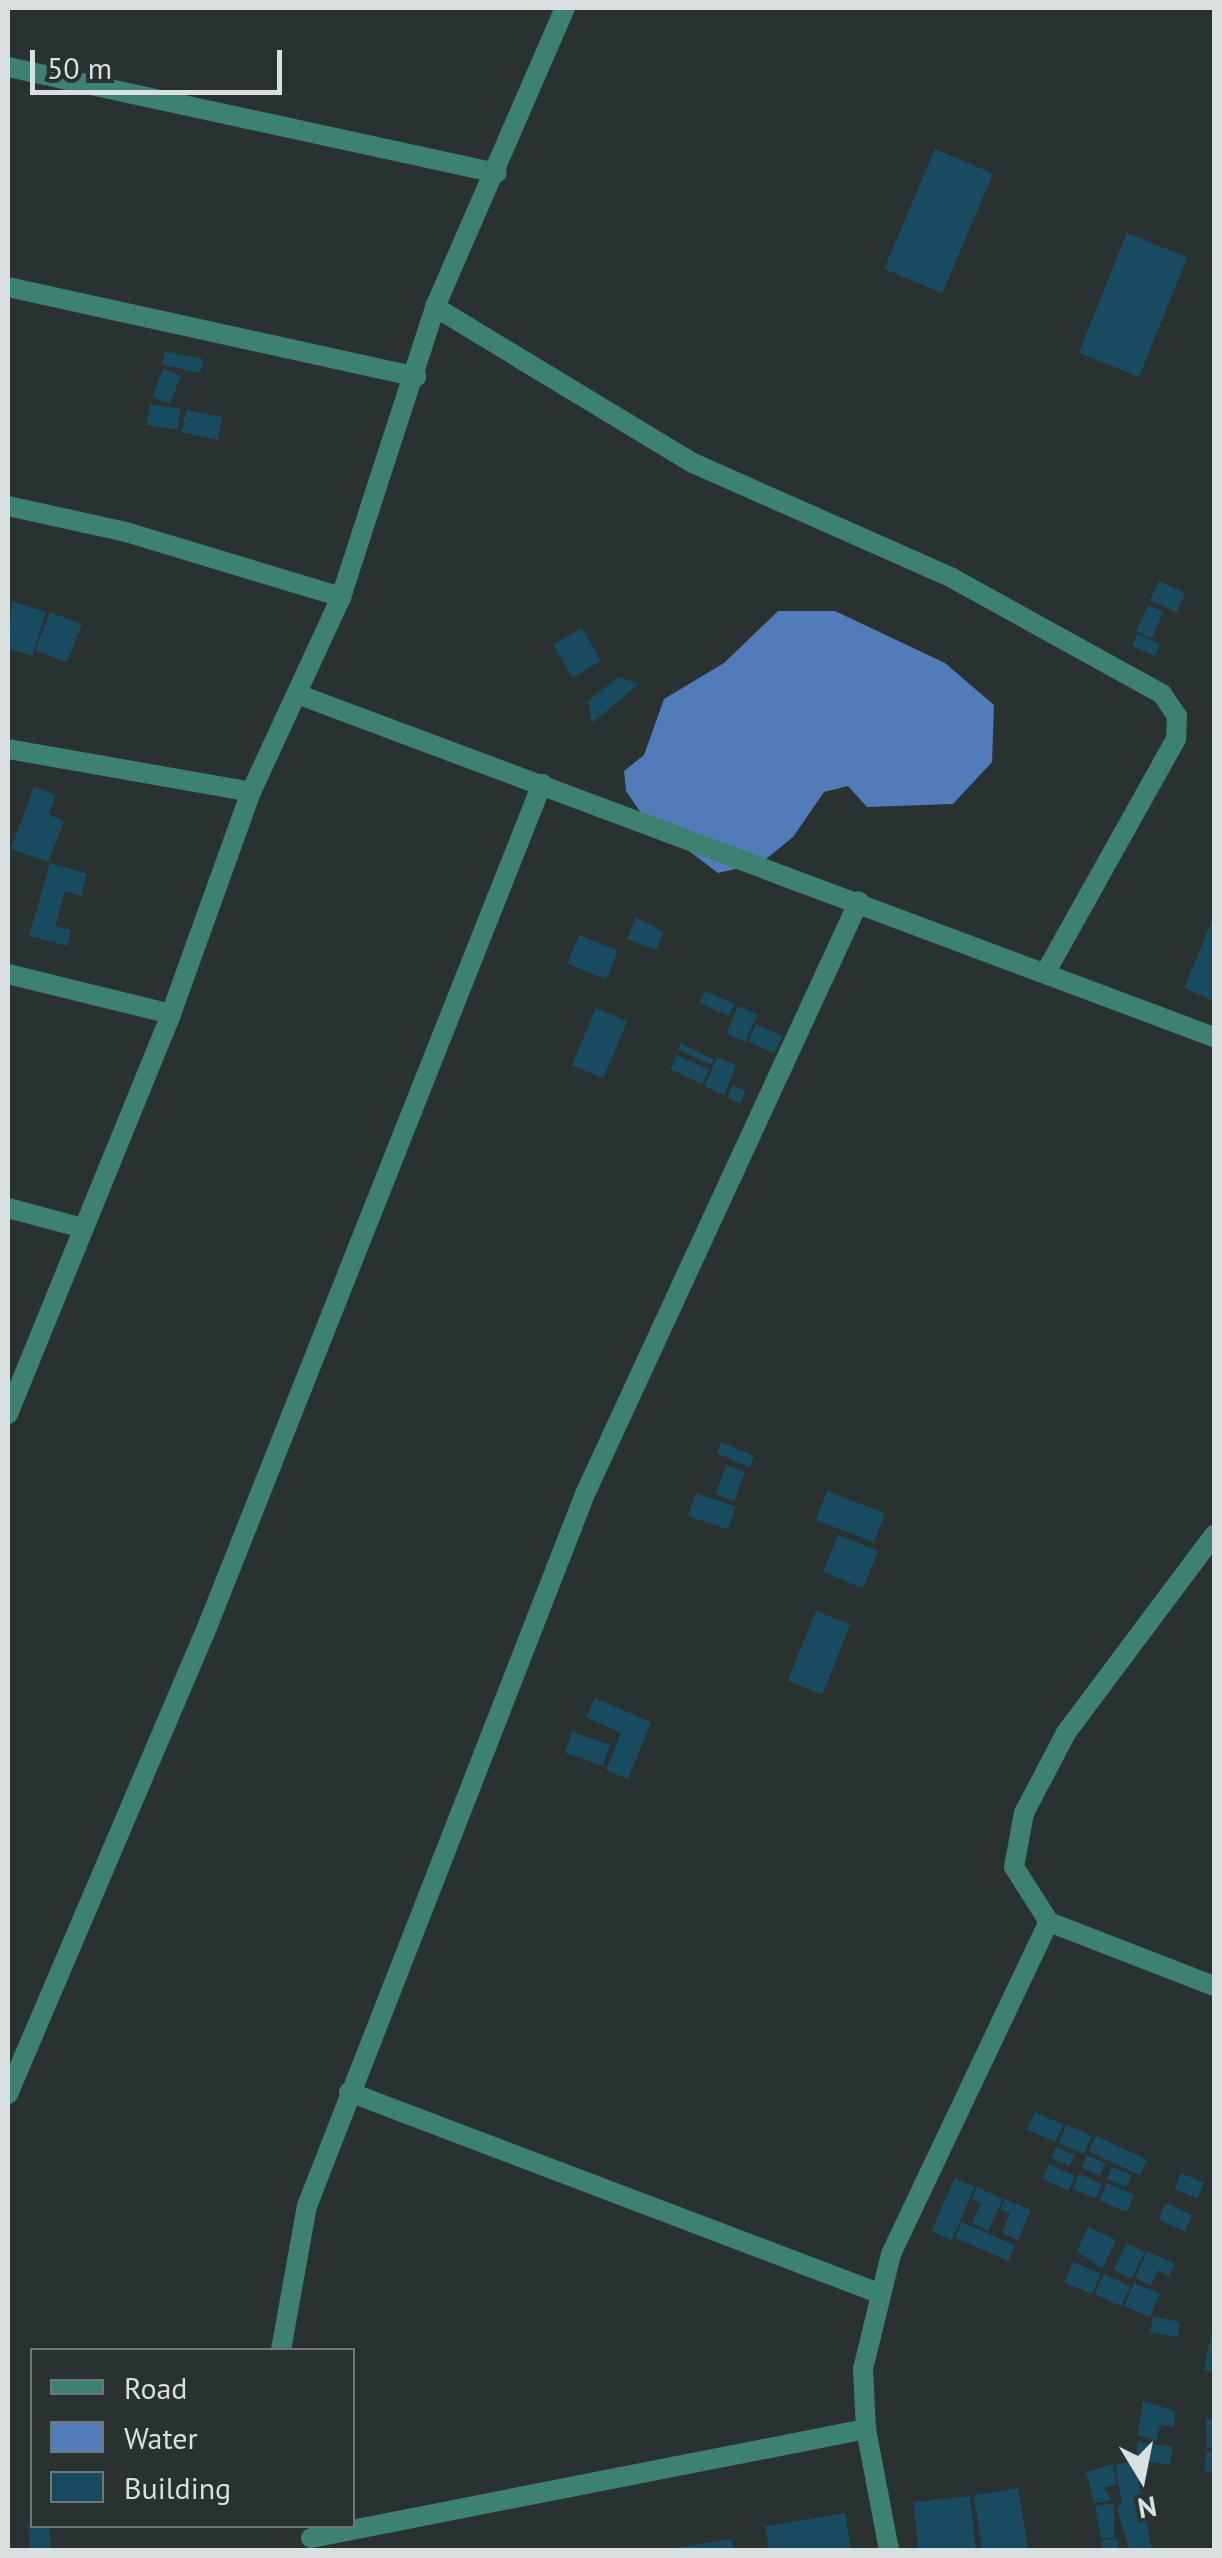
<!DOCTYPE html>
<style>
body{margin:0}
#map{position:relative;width:1222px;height:2558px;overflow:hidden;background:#2a3131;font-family:"PT Sans",sans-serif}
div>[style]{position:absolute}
.water>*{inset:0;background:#527bb9}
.building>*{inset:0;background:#194b60;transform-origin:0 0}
.minor>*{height:20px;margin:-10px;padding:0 10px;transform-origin:10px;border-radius:10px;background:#3d8271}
span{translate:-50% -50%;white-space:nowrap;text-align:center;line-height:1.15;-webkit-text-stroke:8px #2a3131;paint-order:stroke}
.frame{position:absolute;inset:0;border:10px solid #dadfdf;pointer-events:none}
.legend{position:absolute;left:30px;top:2348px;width:325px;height:180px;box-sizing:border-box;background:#2a3131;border:2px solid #707777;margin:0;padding:12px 18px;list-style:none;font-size:30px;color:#dadfdf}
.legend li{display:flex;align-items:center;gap:20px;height:50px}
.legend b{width:50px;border:2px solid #707777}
.north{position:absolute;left:1092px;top:2428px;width:100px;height:100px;-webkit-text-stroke:8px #2a3131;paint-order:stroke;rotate:170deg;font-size:28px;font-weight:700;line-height:40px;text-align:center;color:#dadfdf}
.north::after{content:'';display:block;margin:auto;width:35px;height:45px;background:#dadfdf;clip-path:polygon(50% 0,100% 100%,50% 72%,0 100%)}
.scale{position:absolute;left:30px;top:50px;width:252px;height:45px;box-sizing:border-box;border:5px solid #dadfdf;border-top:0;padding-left:12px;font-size:30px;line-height:35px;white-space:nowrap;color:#dadfdf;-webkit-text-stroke:8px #2a3131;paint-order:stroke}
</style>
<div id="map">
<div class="water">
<i style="clip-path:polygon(778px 611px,835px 611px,945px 663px,994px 705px,992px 762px,953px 804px,867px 807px,848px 786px,824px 792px,793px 837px,761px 863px,718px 873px,643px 816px,626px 791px,624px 771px,644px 755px,664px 699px,724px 663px)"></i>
</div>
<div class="building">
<i style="left:935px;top:149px;width:63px;height:130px;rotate:23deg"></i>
<i style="left:1127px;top:233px;width:65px;height:129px;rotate:22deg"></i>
<i style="left:165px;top:351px;width:39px;height:14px;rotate:12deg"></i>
<i style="left:163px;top:369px;width:19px;height:30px;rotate:21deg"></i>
<i style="left:150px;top:404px;width:31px;height:21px;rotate:9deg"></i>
<i style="left:186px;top:410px;width:37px;height:23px;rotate:11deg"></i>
<i style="left:1159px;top:581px;width:29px;height:21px;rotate:25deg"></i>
<i style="clip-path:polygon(12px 601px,46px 612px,32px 656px,8px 648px)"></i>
<i style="left:1148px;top:605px;width:17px;height:29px;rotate:24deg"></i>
<i style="left:50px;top:612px;width:34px;height:41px;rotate:21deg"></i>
<i style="left:582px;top:628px;width:38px;height:33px;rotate:60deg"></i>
<i style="left:1137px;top:634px;width:25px;height:13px;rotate:23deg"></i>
<i style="clip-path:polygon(618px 677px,639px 684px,592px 723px,588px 701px)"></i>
<i style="clip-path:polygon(34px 787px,56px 795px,49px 815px,64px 821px,48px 862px,11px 849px)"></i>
<i style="clip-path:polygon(50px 863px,87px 874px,81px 896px,65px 891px,55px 926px,71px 930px,67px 946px,29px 936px)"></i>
<i style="clip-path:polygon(1214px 916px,1214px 1001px,1184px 988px)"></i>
<i style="clip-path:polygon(636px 917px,664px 932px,656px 950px,627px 939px)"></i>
<i style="left:579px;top:935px;width:42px;height:31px;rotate:22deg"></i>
<i style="left:705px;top:991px;width:32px;height:13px;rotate:24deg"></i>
<i style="left:738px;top:1006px;width:21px;height:30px;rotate:23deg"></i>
<i style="left:596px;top:1008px;width:34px;height:62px;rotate:23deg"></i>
<i style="left:756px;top:1024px;width:29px;height:19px;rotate:25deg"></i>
<i style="left:680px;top:1044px;width:37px;height:6px;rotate:24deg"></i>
<i style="left:677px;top:1055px;width:35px;height:16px;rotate:24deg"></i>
<i style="left:717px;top:1057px;width:21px;height:32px;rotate:23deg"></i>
<i style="left:733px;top:1085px;width:14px;height:14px;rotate:25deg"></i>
<i style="left:721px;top:1442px;width:36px;height:12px;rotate:23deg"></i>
<i style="left:726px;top:1465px;width:20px;height:31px;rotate:20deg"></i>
<i style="left:827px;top:1491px;width:62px;height:31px;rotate:21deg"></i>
<i style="left:696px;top:1493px;width:42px;height:24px;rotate:19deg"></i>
<i style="left:838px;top:1535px;width:43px;height:40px;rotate:22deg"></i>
<i style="left:816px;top:1611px;width:37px;height:75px;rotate:22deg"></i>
<i style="clip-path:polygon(595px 1698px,651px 1722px,628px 1779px,606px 1770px,621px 1733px,586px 1717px)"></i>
<i style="left:572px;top:1732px;width:40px;height:22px;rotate:19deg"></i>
<i style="left:1035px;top:2112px;width:31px;height:19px;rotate:25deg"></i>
<i style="left:1067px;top:2125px;width:27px;height:20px;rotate:24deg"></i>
<i style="left:1096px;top:2136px;width:56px;height:17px;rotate:25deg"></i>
<i style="left:1056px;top:2147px;width:20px;height:12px;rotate:24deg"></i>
<i style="left:1087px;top:2155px;width:20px;height:14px;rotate:24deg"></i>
<i style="left:1049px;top:2164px;width:29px;height:16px;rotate:25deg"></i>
<i style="left:1112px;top:2167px;width:21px;height:13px;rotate:23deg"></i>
<i style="left:1181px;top:2173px;width:25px;height:17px;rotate:23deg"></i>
<i style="left:1079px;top:2174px;width:25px;height:16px;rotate:23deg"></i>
<i style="left:955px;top:2178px;width:22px;height:58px;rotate:24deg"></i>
<i style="left:1107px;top:2183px;width:30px;height:19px;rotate:24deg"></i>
<i style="clip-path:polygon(977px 2187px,1003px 2199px,988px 2231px,972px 2223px,981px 2203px,972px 2199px)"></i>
<i style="clip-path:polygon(1005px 2199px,1031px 2210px,1018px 2240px,1002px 2233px,1010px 2213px,1001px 2209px)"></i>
<i style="left:1166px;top:2203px;width:29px;height:18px;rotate:25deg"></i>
<i style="left:962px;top:2222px;width:58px;height:17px;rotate:24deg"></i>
<i style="clip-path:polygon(1088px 2227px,1116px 2240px,1102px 2269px,1077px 2251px)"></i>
<i style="left:1127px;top:2243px;width:20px;height:30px;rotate:27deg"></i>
<i style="clip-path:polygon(1147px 2251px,1175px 2264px,1169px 2276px,1158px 2270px,1151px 2285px,1135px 2278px)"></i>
<i style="left:1073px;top:2262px;width:30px;height:22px;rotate:23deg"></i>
<i style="left:1104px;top:2274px;width:29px;height:22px;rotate:25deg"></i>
<i style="left:1134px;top:2283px;width:28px;height:25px;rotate:23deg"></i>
<i style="clip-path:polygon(1153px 2316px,1179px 2322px,1179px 2337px,1150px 2333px)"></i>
<i style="clip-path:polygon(1211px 2335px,1214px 2336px,1214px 2373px,1204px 2370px)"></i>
<i style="clip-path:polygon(1143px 2401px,1175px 2411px,1174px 2427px,1160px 2425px,1156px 2441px,1138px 2435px)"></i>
<i style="clip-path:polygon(1206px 2418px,1214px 2420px,1214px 2448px,1207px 2447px)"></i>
<i style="left:1138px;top:2442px;width:35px;height:18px;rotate:8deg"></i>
<i style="clip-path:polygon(1207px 2451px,1214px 2452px,1214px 2472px,1204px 2471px)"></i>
<i style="clip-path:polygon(1135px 2460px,1137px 2473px,1152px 2550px,1130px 2550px,1117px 2509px,1122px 2502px,1115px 2465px)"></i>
<i style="clip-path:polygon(1113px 2464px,1117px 2484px,1104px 2488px,1112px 2500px,1094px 2503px,1086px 2472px)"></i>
<i style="left:1018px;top:2488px;width:63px;height:45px;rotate:81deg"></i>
<i style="left:970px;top:2496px;width:54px;height:57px;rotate:84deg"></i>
<i style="clip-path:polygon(1114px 2503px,1114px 2537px,1101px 2539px,1095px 2506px)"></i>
<i style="clip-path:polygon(845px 2513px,851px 2550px,769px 2550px,765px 2526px)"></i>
<i style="clip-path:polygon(28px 2524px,49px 2526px,51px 2550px,30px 2550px)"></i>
<i style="clip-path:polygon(1117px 2538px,1119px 2550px,1103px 2550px,1101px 2541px)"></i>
<i style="clip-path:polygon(732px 2539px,734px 2550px,675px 2550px,675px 2548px)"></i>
</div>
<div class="minor">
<i style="left:8px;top:67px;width:500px;rotate:12.23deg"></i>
<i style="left:8px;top:287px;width:418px;rotate:12.4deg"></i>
<i style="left:435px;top:307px;width:301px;rotate:31.2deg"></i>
<i style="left:693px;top:463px;width:283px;rotate:23.9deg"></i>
<i style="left:952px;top:578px;width:240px;rotate:28.9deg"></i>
<i style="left:1162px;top:694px;width:27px;rotate:56deg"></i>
<i style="left:1177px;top:716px;width:23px;rotate:92deg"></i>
<i style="left:1176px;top:739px;width:265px;rotate:119.2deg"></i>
<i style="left:8px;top:506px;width:121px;rotate:12.4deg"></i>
<i style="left:126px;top:532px;width:225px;rotate:16.8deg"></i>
<i style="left:297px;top:694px;width:979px;rotate:20.51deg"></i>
<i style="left:8px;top:749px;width:247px;rotate:10deg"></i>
<i style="left:8px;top:974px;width:168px;rotate:13.8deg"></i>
<i style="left:8px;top:1208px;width:78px;rotate:14.9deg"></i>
<i style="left:8px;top:1414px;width:432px;rotate:-67.8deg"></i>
<i style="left:171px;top:1014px;width:236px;rotate:-70.2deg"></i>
<i style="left:251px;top:792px;width:215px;rotate:-65.2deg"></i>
<i style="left:341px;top:597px;width:305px;rotate:-72deg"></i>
<i style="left:435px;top:307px;width:326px;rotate:-66.5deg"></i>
<i style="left:1214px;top:1535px;width:247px;rotate:126.8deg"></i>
<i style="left:1066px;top:1733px;width:90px;rotate:117.7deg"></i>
<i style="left:1024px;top:1813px;width:55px;rotate:100.5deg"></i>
<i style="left:1014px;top:1867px;width:65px;rotate:57.5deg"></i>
<i style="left:1049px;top:1922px;width:177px;rotate:21.2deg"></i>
<i style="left:349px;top:2092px;width:569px;rotate:20.79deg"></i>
<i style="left:8px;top:2094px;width:499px;rotate:-66.9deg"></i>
<i style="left:204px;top:1635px;width:916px;rotate:-68.34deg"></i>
<i style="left:281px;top:2350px;width:146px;rotate:-79.8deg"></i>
<i style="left:307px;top:2206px;width:764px;rotate:-68.67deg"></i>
<i style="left:585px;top:1494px;width:653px;rotate:-65.2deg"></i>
<i style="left:311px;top:2538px;width:566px;rotate:-11.11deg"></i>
<i style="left:889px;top:2550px;width:123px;rotate:-100.8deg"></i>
<i style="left:866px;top:2429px;width:60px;rotate:-92.9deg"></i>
<i style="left:863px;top:2369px;width:118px;rotate:-76.3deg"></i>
<i style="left:891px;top:2254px;width:368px;rotate:-64.6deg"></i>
</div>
<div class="frame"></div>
<ul class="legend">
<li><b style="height:12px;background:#3d8271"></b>Road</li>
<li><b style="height:28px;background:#527bb9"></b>Water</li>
<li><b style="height:28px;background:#194b60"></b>Building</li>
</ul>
<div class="north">N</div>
<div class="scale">50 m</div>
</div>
